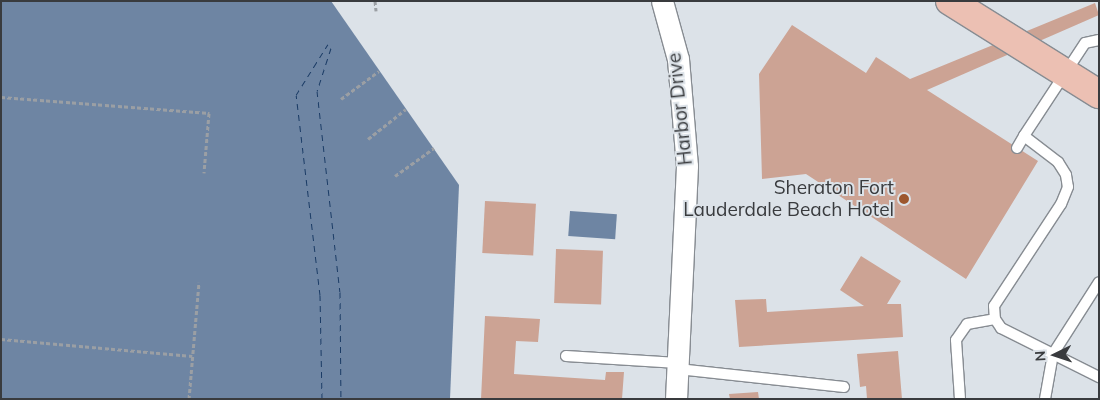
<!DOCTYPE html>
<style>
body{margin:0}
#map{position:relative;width:1100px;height:400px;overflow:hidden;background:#dce2e8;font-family:Mulish,sans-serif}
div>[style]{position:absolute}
.water>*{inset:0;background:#6e85a3;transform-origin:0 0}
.ferry>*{height:1px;margin-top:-0.5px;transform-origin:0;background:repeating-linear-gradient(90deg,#1a3b65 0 6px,transparent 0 11px)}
.building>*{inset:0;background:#cca394;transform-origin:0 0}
.path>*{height:3px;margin-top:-1.5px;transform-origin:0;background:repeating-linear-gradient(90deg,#9b9fa4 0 4px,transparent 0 6.5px)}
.roads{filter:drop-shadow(1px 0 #878c92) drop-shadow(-1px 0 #878c92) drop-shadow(0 1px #878c92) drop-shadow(0 -1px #878c92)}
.service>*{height:10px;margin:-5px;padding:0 5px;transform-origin:5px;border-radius:5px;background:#fff}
.minor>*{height:21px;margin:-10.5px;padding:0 10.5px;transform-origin:10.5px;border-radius:10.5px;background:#fff}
.primary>*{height:28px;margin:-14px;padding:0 14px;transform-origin:14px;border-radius:14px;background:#ecc0b3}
.dots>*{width:14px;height:14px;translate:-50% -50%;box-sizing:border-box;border:2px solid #dce2e8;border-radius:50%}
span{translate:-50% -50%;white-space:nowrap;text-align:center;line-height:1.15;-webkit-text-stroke:4px #dce2e8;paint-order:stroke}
.street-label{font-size:19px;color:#393b3e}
.poi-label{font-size:19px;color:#393b3e}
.right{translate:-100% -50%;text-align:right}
.frame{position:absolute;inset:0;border:2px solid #393b3e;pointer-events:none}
.north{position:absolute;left:1030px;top:330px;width:50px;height:50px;-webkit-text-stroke:4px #dce2e8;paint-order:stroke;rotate:266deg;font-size:14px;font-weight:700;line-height:20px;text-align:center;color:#393b3e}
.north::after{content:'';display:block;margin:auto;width:18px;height:22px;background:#393b3e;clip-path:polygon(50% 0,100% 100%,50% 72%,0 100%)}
</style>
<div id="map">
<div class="water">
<i style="clip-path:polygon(1px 1px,331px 1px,459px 185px,450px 399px,1px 399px)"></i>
<i style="left:570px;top:211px;width:47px;height:25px;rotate:4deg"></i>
</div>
<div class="ferry">
<i style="left:331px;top:48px;width:45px;rotate:108deg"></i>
<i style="left:317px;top:91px;width:202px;rotate:83.5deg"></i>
<i style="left:340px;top:292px;width:107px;rotate:89.5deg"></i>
<i style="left:322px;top:399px;width:104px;rotate:-91.1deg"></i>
<i style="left:320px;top:295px;width:201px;rotate:-96.8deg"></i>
<i style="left:296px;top:95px;width:60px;rotate:-57.9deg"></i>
</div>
<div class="building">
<i style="clip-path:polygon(1095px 3px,1099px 15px,927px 90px,1038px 161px,966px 279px,806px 174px,762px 179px,759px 74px,792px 25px,866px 73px,876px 57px,910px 79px)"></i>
<i style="left:485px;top:201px;width:51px;height:52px;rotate:3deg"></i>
<i style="left:556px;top:249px;width:47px;height:54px;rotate:2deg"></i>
<i style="clip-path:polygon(861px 256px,901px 281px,887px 304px,901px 304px,903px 337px,739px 347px,735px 300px,766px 299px,767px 312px,864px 306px,840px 290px)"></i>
<i style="clip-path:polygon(485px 316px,540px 319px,538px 342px,516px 341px,514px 374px,605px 380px,606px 372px,624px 372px,622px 399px,481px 399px)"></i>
<i style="clip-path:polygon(898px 351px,902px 399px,867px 399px,866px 386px,860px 387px,857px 354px)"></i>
<i style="clip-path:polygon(758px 392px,759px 399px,730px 399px,729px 394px)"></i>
</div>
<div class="path">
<i style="left:375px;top:1px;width:10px;rotate:84deg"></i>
<i style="left:1px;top:97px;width:209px;rotate:4.4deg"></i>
<i style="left:209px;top:113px;width:60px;rotate:94.8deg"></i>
<i style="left:341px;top:99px;width:47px;rotate:-36.4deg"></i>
<i style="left:368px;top:139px;width:48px;rotate:-38.3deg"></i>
<i style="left:395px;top:176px;width:48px;rotate:-35.7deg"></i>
<i style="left:1px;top:339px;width:192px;rotate:5.1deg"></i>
<i style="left:189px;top:399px;width:117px;rotate:-85.1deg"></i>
</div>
<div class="roads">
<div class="service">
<i style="left:1099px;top:40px;width:14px;rotate:168deg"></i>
<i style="left:1085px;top:43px;width:111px;rotate:123.3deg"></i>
<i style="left:1024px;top:136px;width:43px;rotate:37.4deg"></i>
<i style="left:1058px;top:162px;width:15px;rotate:58deg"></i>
<i style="left:1066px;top:175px;width:12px;rotate:81deg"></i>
<i style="left:1068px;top:187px;width:18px;rotate:112deg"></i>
<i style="left:1061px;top:204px;width:122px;rotate:123.3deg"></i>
<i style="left:994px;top:306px;width:13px;rotate:86deg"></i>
<i style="left:995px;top:319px;width:11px;rotate:56deg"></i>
<i style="left:1001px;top:328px;width:110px;rotate:26.6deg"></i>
<i style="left:1017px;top:148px;width:14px;rotate:-60deg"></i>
<i style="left:566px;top:356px;width:112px;rotate:3.6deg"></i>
<i style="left:678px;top:369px;width:167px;rotate:6.2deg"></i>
<i style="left:960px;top:399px;width:59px;rotate:-93.9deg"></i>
<i style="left:956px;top:340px;width:19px;rotate:-55deg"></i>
<i style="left:967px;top:324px;width:28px;rotate:-10deg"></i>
<i style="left:1045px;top:399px;width:46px;rotate:-79.9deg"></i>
<i style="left:1053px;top:354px;width:85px;rotate:-57.4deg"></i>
</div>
<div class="minor">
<i style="left:662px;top:1px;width:60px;rotate:74.6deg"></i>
<i style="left:678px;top:59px;width:107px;rotate:85.2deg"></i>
<i style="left:687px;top:166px;width:233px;rotate:92.7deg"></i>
</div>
<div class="primary">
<i style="left:950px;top:1px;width:176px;rotate:32deg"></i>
</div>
</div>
<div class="dots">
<i style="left:904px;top:199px;background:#9d572e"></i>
</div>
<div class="street-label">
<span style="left:680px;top:109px;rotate:-96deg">Harbor Drive</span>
</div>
<div class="poi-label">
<span class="right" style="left:894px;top:199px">Sheraton Fort<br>Lauderdale Beach Hotel</span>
</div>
<div class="frame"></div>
<div class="north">N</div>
</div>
